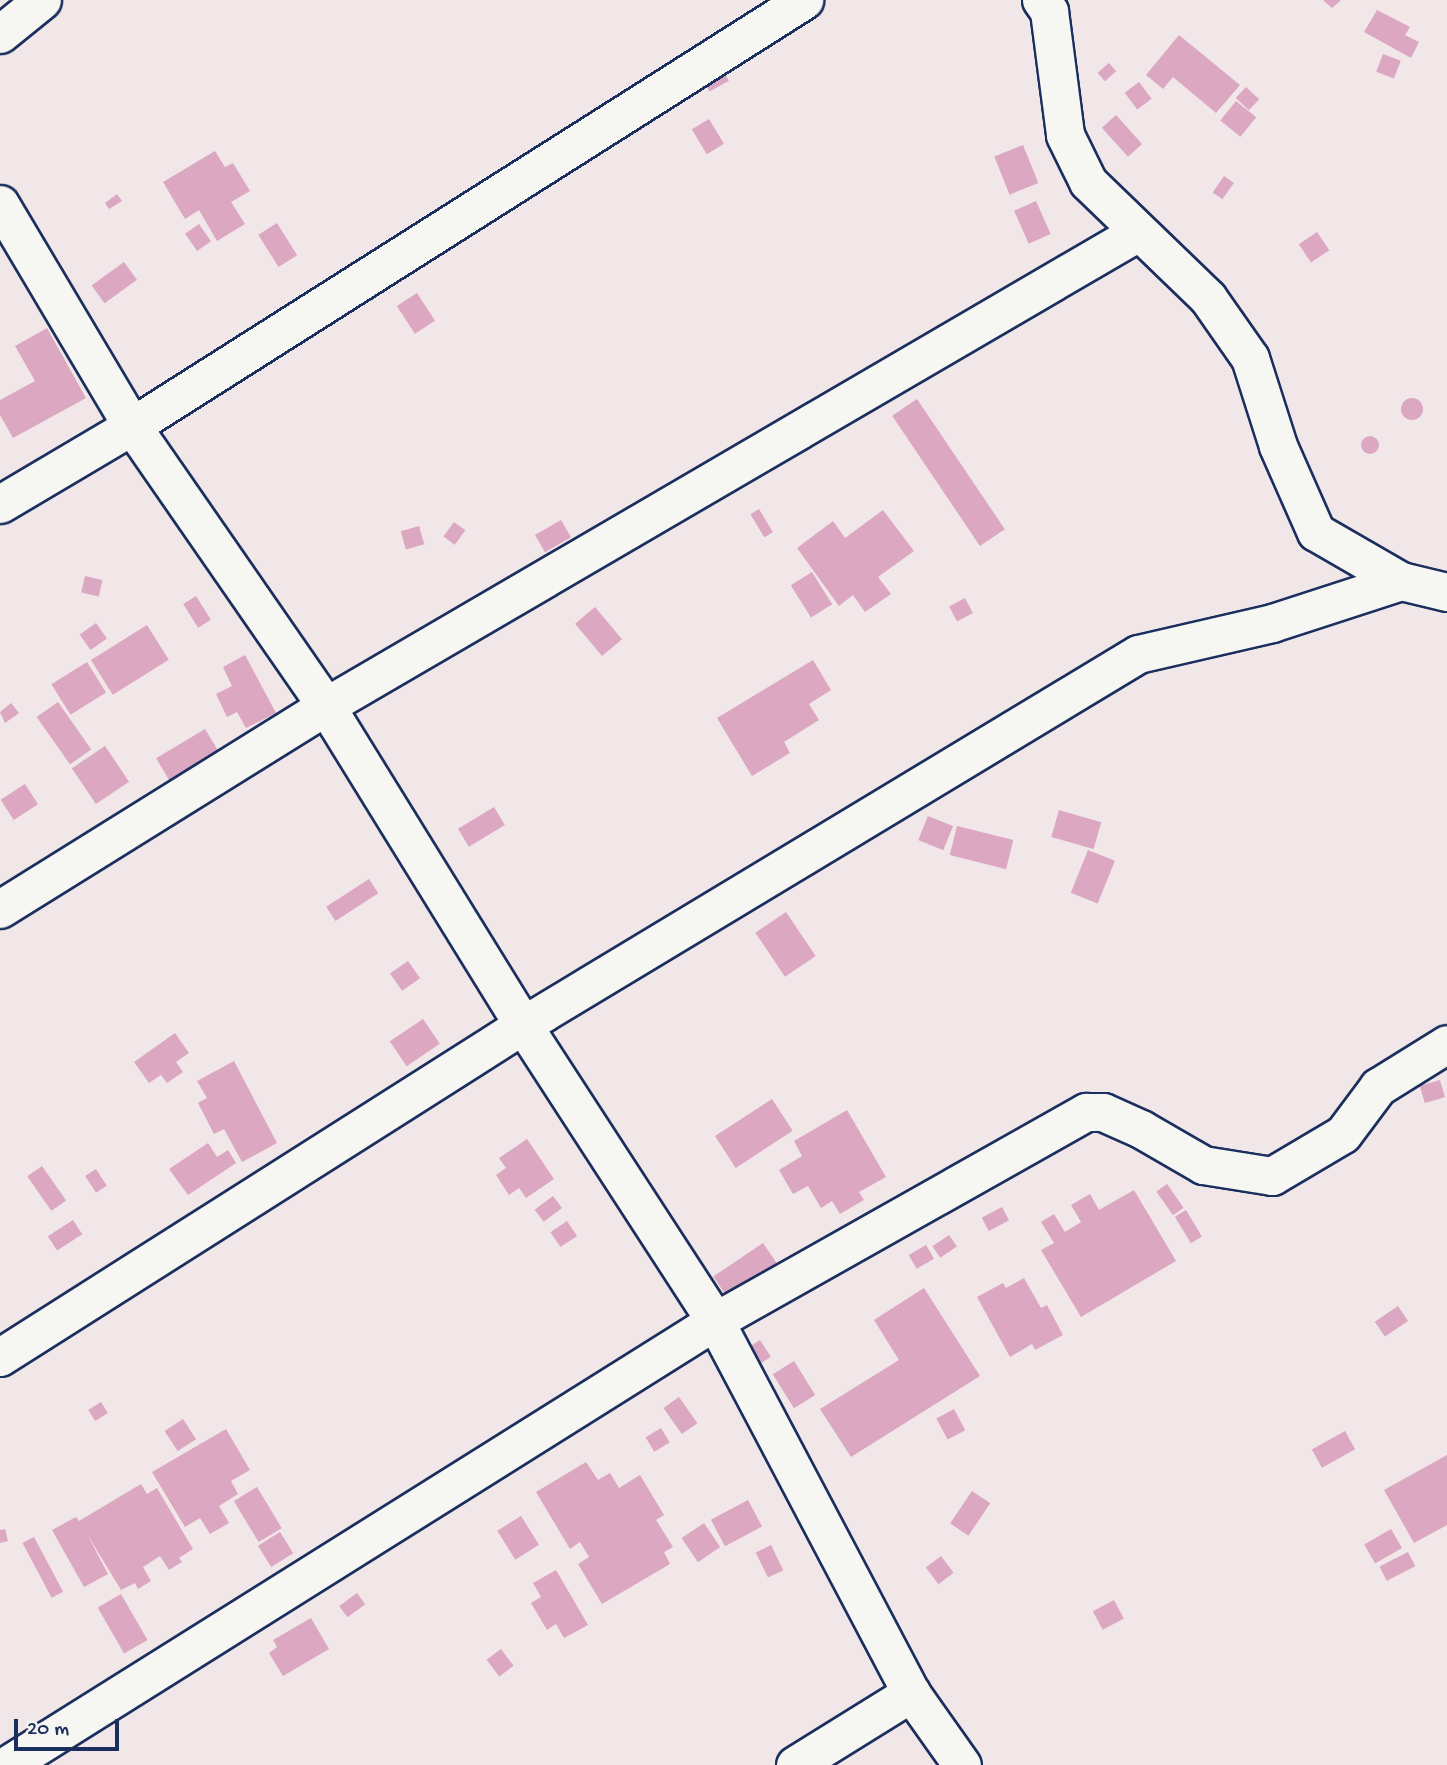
<!DOCTYPE html>
<style>
body{margin:0}
#map{position:relative;width:1447px;height:1765px;overflow:hidden;background:#f1e6e8;font-family:"Gochi Hand",sans-serif}
div>[style]{position:absolute}
.building>*{inset:0;background:#dca7c1;transform-origin:0 0}
.round{border-radius:50%}
.roads{filter:drop-shadow(2px 0 #1b2f5e) drop-shadow(-2px 0 #1b2f5e) drop-shadow(0 2px #1b2f5e) drop-shadow(0 -2px #1b2f5e)}
.street>*{height:37px;margin:-18.5px;padding:0 18.5px;transform-origin:18.5px;border-radius:18.5px;background:#f6f6f2}
span{translate:-50% -50%;white-space:nowrap;text-align:center;line-height:1.15;-webkit-text-stroke:7px #f6f6f2;paint-order:stroke}
.scale{position:absolute;left:14px;top:1719px;width:105px;height:32px;box-sizing:border-box;border:4px solid #1b2f5e;border-top:0;padding-left:9px;font-size:21px;line-height:24px;white-space:nowrap;color:#1b2f5e;-webkit-text-stroke:5px #f6f6f2;paint-order:stroke}
</style>
<div id="map">
<div class="building">
<i style="clip-path:polygon(1323px 0,1341px 0,1332px 8px)"></i>
<i style="clip-path:polygon(1377px 10px,1410px 27px,1405px 35px,1419px 42px,1411px 58px,1364px 32px)"></i>
<i style="clip-path:polygon(1179px 35px,1240px 85px,1216px 113px,1173px 77px,1163px 89px,1146px 75px)"></i>
<i style="left:1383px;top:54px;width:19px;height:19px;rotate:21deg"></i>
<i style="left:1109px;top:63px;width:11px;height:15px;rotate:49deg"></i>
<i style="left:724px;top:72px;width:10px;height:22px;rotate:61deg"></i>
<i style="left:1139px;top:82px;width:21px;height:18px;rotate:53deg"></i>
<i style="left:1246px;top:87px;width:18px;height:15px;rotate:43deg"></i>
<i style="left:1236px;top:101px;width:26px;height:25px;rotate:39deg"></i>
<i style="left:1116px;top:115px;width:39px;height:19px;rotate:48deg"></i>
<i style="left:709px;top:119px;width:29px;height:20px;rotate:59deg"></i>
<i style="left:1023px;top:145px;width:41px;height:31px;rotate:68deg"></i>
<i style="clip-path:polygon(215px 151px,225px 167px,233px 163px,250px 191px,231px 202px,245px 224px,217px 241px,199px 210px,185px 219px,163px 182px)"></i>
<i style="left:1224px;top:176px;width:12px;height:20px;rotate:35deg"></i>
<i style="clip-path:polygon(117px 194px,122px 201px,109px 209px,105px 203px)"></i>
<i style="left:1036px;top:201px;width:36px;height:24px;rotate:66deg"></i>
<i style="left:277px;top:223px;width:38px;height:22px;rotate:58deg"></i>
<i style="left:199px;top:224px;width:21px;height:17px;rotate:55deg"></i>
<i style="left:1317px;top:232px;width:22px;height:22px;rotate:56deg"></i>
<i style="left:124px;top:262px;width:22px;height:40px;rotate:54deg"></i>
<i style="left:417px;top:293px;width:33px;height:24px;rotate:57deg"></i>
<i style="clip-path:polygon(47px 328px,86px 398px,13px 438px,0 415px,0 400px,35px 381px,15px 346px)"></i>
<i class="round" style="left:1401px;top:398px;width:22px;height:22px"></i>
<i style="left:917px;top:399px;width:157px;height:30px;rotate:56deg"></i>
<i class="round" style="left:1361px;top:436px;width:18px;height:18px"></i>
<i style="left:759px;top:509px;width:27px;height:10px;rotate:59deg"></i>
<i style="clip-path:polygon(883px 510px,914px 551px,878px 577px,891px 594px,865px 612px,853px 595px,839px 606px,797px 548px,833px 521px,845px 538px)"></i>
<i style="left:561px;top:520px;width:20px;height:30px;rotate:60deg"></i>
<i style="left:454px;top:522px;width:14px;height:18px;rotate:36deg"></i>
<i style="left:419px;top:526px;width:19px;height:19px;rotate:74deg"></i>
<i style="left:812px;top:572px;width:38px;height:25px;rotate:58deg"></i>
<i style="left:85px;top:576px;width:18px;height:17px;rotate:13deg"></i>
<i style="left:196px;top:596px;width:28px;height:15px;rotate:58deg"></i>
<i style="left:965px;top:598px;width:17px;height:18px;rotate:62deg"></i>
<i style="left:595px;top:607px;width:42px;height:26px;rotate:50deg"></i>
<i style="left:96px;top:623px;width:19px;height:20px;rotate:55deg"></i>
<i style="left:147px;top:625px;width:41px;height:66px;rotate:58deg"></i>
<i style="clip-path:polygon(245px 655px,276px 713px,246px 728px,237px 712px,227px 717px,216px 694px,232px 686px,223px 667px)"></i>
<i style="clip-path:polygon(813px 660px,831px 690px,809px 704px,819px 720px,784px 742px,790px 753px,752px 776px,717px 718px)"></i>
<i style="left:87px;top:662px;width:36px;height:42px;rotate:58deg"></i>
<i style="left:58px;top:702px;width:58px;height:26px;rotate:55deg"></i>
<i style="clip-path:polygon(11px 703px,19px 713px,5px 723px,0 712px)"></i>
<i style="left:205px;top:729px;width:26px;height:57px;rotate:59deg"></i>
<i style="left:105px;top:746px;width:43px;height:40px;rotate:56deg"></i>
<i style="left:25px;top:784px;width:24px;height:29px;rotate:57deg"></i>
<i style="left:494px;top:807px;width:21px;height:42px;rotate:59deg"></i>
<i style="left:1059px;top:810px;width:44px;height:28px;rotate:16deg"></i>
<i style="left:928px;top:816px;width:27px;height:26px;rotate:22deg"></i>
<i style="left:957px;top:826px;width:58px;height:30px;rotate:14deg"></i>
<i style="left:1088px;top:850px;width:29px;height:46px;rotate:22deg"></i>
<i style="left:369px;top:879px;width:17px;height:51px;rotate:57deg"></i>
<i style="left:786px;top:912px;width:53px;height:37px;rotate:56deg"></i>
<i style="left:408px;top:961px;width:21px;height:22px;rotate:55deg"></i>
<i style="left:423px;top:1019px;width:30px;height:40px;rotate:56deg"></i>
<i style="clip-path:polygon(175px 1033px,189px 1053px,176px 1062px,183px 1072px,167px 1083px,161px 1075px,149px 1083px,134px 1062px)"></i>
<i style="clip-path:polygon(234px 1061px,277px 1143px,242px 1162px,224px 1129px,214px 1134px,198px 1103px,207px 1098px,197px 1081px)"></i>
<i style="left:1440px;top:1080px;width:18px;height:21px;rotate:74deg"></i>
<i style="left:772px;top:1099px;width:38px;height:68px;rotate:57deg"></i>
<i style="clip-path:polygon(847px 1110px,886px 1177px,859px 1192px,864px 1200px,840px 1214px,832px 1201px,821px 1208px,808px 1186px,793px 1194px,779px 1170px,802px 1156px,794px 1141px)"></i>
<i style="clip-path:polygon(527px 1139px,554px 1179px,526px 1198px,519px 1188px,509px 1195px,496px 1175px,506px 1168px,499px 1158px)"></i>
<i style="clip-path:polygon(208px 1143px,217px 1157px,228px 1150px,236px 1163px,188px 1195px,169px 1169px)"></i>
<i style="left:42px;top:1166px;width:42px;height:18px;rotate:55deg"></i>
<i style="left:96px;top:1169px;width:20px;height:13px;rotate:57deg"></i>
<i style="left:1167px;top:1184px;width:29px;height:13px;rotate:55deg"></i>
<i style="clip-path:polygon(1134px 1190px,1176px 1261px,1081px 1317px,1041px 1250px,1054px 1243px,1041px 1222px,1054px 1214px,1065px 1232px,1081px 1222px,1071px 1205px,1090px 1194px,1099px 1210px)"></i>
<i style="left:553px;top:1196px;width:15px;height:23px;rotate:53deg"></i>
<i style="left:1002px;top:1207px;width:15px;height:23px;rotate:62deg"></i>
<i style="left:1186px;top:1210px;width:31px;height:13px;rotate:59deg"></i>
<i style="left:73px;top:1220px;width:17px;height:30px;rotate:57deg"></i>
<i style="left:567px;top:1221px;width:18px;height:20px;rotate:56deg"></i>
<i style="left:949px;top:1235px;width:14px;height:20px;rotate:56deg"></i>
<i style="left:763px;top:1243px;width:30px;height:60px;rotate:56deg"></i>
<i style="left:926px;top:1245px;width:16px;height:20px;rotate:60deg"></i>
<i style="clip-path:polygon(1024px 1278px,1041px 1308px,1047px 1305px,1063px 1335px,1035px 1350px,1032px 1344px,1010px 1357px,977px 1297px,1003px 1283px,1006px 1288px)"></i>
<i style="clip-path:polygon(924px 1288px,980px 1376px,851px 1457px,820px 1409px,899px 1360px,874px 1320px)"></i>
<i style="left:1398px;top:1306px;width:18px;height:28px;rotate:56deg"></i>
<i style="left:760px;top:1340px;width:20px;height:12px;rotate:57deg"></i>
<i style="left:794px;top:1361px;width:40px;height:25px;rotate:58deg"></i>
<i style="left:679px;top:1397px;width:32px;height:19px;rotate:55deg"></i>
<i style="left:101px;top:1402px;width:13px;height:15px;rotate:58deg"></i>
<i style="left:954px;top:1409px;width:24px;height:20px;rotate:62deg"></i>
<i style="left:183px;top:1419px;width:24px;height:22px;rotate:57deg"></i>
<i style="left:661px;top:1428px;width:17px;height:18px;rotate:59deg"></i>
<i style="clip-path:polygon(226px 1429px,250px 1470px,231px 1481px,238px 1494px,219px 1506px,229px 1523px,210px 1534px,200px 1518px,185px 1527px,152px 1472px)"></i>
<i style="left:1345px;top:1431px;width:21px;height:38px;rotate:61deg"></i>
<i style="clip-path:polygon(1447px 1455px,1447px 1525px,1414px 1543px,1384px 1490px)"></i>
<i style="clip-path:polygon(586px 1462px,598px 1480px,610px 1473px,619px 1488px,640px 1475px,664px 1515px,656px 1520px,673px 1547px,664px 1552px,670px 1564px,602px 1604px,578px 1564px,589px 1557px,580px 1542px,570px 1549px,536px 1492px)"></i>
<i style="clip-path:polygon(141px 1484px,147px 1494px,157px 1488px,193px 1549px,179px 1558px,182px 1562px,169px 1570px,160px 1556px,143px 1567px,151px 1581px,138px 1589px,135px 1583px,121px 1590px,87px 1534px,108px 1574px,84px 1587px,52px 1530px,76px 1517px,79px 1521px)"></i>
<i style="left:257px;top:1487px;width:48px;height:27px;rotate:59deg"></i>
<i style="left:972px;top:1491px;width:22px;height:39px;rotate:34deg"></i>
<i style="left:748px;top:1500px;width:30px;height:42px;rotate:62deg"></i>
<i style="left:521px;top:1516px;width:34px;height:28px;rotate:58deg"></i>
<i style="left:704px;top:1523px;width:29px;height:27px;rotate:56deg"></i>
<i style="clip-path:polygon(5px 1529px,8px 1541px,0 1543px,0 1530px)"></i>
<i style="left:1391px;top:1529px;width:22px;height:31px;rotate:60deg"></i>
<i style="left:280px;top:1532px;width:25px;height:26px;rotate:58deg"></i>
<i style="left:34px;top:1537px;width:62px;height:13px;rotate:62deg"></i>
<i style="left:771px;top:1545px;width:28px;height:17px;rotate:64deg"></i>
<i style="left:1408px;top:1552px;width:16px;height:32px;rotate:63deg"></i>
<i style="left:941px;top:1556px;width:21px;height:19px;rotate:53deg"></i>
<i style="clip-path:polygon(556px 1570px,588px 1625px,564px 1638px,556px 1624px,547px 1630px,531px 1603px,541px 1597px,533px 1583px)"></i>
<i style="left:357px;top:1593px;width:14px;height:22px;rotate:54deg"></i>
<i style="left:121px;top:1594px;width:53px;height:27px;rotate:60deg"></i>
<i style="left:1114px;top:1600px;width:21px;height:24px;rotate:62deg"></i>
<i style="clip-path:polygon(311px 1618px,329px 1649px,283px 1676px,269px 1653px,277px 1647px,273px 1640px)"></i>
<i style="left:501px;top:1649px;width:21px;height:18px;rotate:53deg"></i>
</div>
<div class="roads">
<div class="street">
<i style="left:1041px;top:0;width:14px;rotate:54deg"></i>
<i style="left:1049px;top:11px;width:125px;rotate:82.6deg"></i>
<i style="left:1065px;top:135px;width:52px;rotate:63.9deg"></i>
<i style="left:1088px;top:182px;width:167px;rotate:44deg"></i>
<i style="left:1208px;top:298px;width:73px;rotate:55deg"></i>
<i style="left:1250px;top:358px;width:92px;rotate:72.3deg"></i>
<i style="left:1278px;top:446px;width:94px;rotate:66.2deg"></i>
<i style="left:1316px;top:532px;width:98px;rotate:30deg"></i>
<i style="left:1401px;top:581px;width:47px;rotate:13.4deg"></i>
<i style="left:0;top:34px;width:54px;rotate:-39deg"></i>
<i style="left:0;top:204px;width:258px;rotate:59.3deg"></i>
<i style="left:132px;top:426px;width:341px;rotate:55.3deg"></i>
<i style="left:326px;top:706px;width:375px;rotate:58.3deg"></i>
<i style="left:523px;top:1025px;width:353px;rotate:57deg"></i>
<i style="left:715px;top:1321px;width:420px;rotate:62.2deg"></i>
<i style="left:911px;top:1693px;width:88px;rotate:54.7deg"></i>
<i style="left:0;top:504px;width:153px;rotate:-30.6deg"></i>
<i style="left:132px;top:426px;width:796px;rotate:-32.37deg"></i>
<i style="left:0;top:909px;width:384px;rotate:-31.9deg"></i>
<i style="left:326px;top:706px;width:940px;rotate:-30.27deg"></i>
<i style="left:0;top:1357px;width:619px;rotate:-32.41deg"></i>
<i style="left:523px;top:1025px;width:718px;rotate:-31.1deg"></i>
<i style="left:1138px;top:654px;width:138px;rotate:-13deg"></i>
<i style="left:1272px;top:623px;width:136px;rotate:-18deg"></i>
<i style="left:7px;top:1765px;width:836px;rotate:-32.09deg"></i>
<i style="left:715px;top:1321px;width:426px;rotate:-29.4deg"></i>
<i style="left:1086px;top:1112px;width:17px"></i>
<i style="left:1103px;top:1112px;width:42px;rotate:24.1deg"></i>
<i style="left:1141px;top:1129px;width:72px;rotate:30.1deg"></i>
<i style="left:1203px;top:1165px;width:70px;rotate:9.1deg"></i>
<i style="left:1272px;top:1176px;width:82px;rotate:-30.6deg"></i>
<i style="left:1343px;top:1134px;width:59px;rotate:-53.3deg"></i>
<i style="left:1378px;top:1087px;width:81px;rotate:-31.9deg"></i>
<i style="left:795px;top:1765px;width:137px;rotate:-31.8deg"></i>
</div>
</div>
<div class="scale">20 m</div>
</div>
